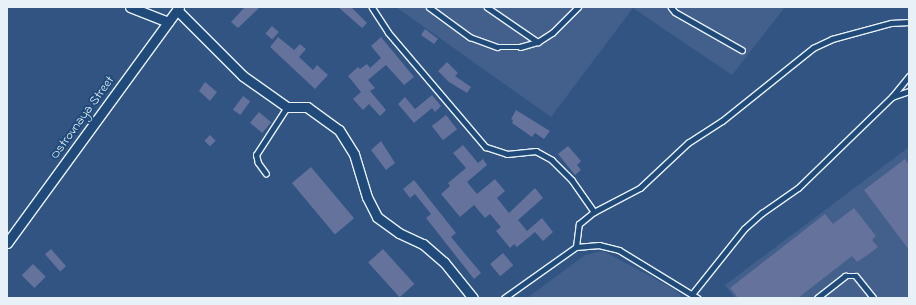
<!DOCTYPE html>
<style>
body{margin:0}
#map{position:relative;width:916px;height:305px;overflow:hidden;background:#315482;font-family:"Indie Flower",sans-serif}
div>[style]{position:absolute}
.built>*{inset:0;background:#43608c}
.building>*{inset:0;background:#64729c;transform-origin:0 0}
.roads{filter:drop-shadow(1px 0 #e8f1f8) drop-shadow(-1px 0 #e8f1f8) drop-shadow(0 1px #e8f1f8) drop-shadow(0 -1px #e8f1f8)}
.service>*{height:4.5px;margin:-2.25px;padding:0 2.25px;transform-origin:2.25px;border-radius:2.25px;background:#1f4a7a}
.minor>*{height:9px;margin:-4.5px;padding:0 4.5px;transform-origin:4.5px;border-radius:4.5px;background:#1f4a7a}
span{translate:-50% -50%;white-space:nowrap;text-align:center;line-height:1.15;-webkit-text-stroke:4px #1f4a7a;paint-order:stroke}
.street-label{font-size:13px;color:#e8f1f8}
.frame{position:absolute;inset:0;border:8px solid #e8f1f8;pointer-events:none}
</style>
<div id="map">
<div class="built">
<i style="clip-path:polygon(396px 7px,785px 7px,732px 75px,633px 8px,551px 117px)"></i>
<i style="clip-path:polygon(909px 147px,909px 298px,735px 298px,725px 285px)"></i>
<i style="clip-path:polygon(603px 251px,674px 289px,684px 298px,527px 298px,585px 255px)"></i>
</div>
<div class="building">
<i style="clip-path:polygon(245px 7px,260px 7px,238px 28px,231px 22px)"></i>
<i style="clip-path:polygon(338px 7px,351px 7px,367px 23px,362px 28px)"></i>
<i style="left:272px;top:26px;width:9px;height:10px;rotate:41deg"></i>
<i style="clip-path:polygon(425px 29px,438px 39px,434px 44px,421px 35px)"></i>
<i style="clip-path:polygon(278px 37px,294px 50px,300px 44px,306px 49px,299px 57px,313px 70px,317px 65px,328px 75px,315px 89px,270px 47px)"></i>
<i style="clip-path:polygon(381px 37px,414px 77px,404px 85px,386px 65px,368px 80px,375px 88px,370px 91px,386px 110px,380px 116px,369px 104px,363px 110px,353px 99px,361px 92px,348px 76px,358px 67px,360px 69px,367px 64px,370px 68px,381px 58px,371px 46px)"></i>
<i style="clip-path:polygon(447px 62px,458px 73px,455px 76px,471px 87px,467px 93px,449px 82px,438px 71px)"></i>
<i style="clip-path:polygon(205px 82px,217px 92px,210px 101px,199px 91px)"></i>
<i style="clip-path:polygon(432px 95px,441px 106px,435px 112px,432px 108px,414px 123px,398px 104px,405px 97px,415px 109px)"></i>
<i style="left:243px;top:96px;width:9px;height:17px;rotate:36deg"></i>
<i style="clip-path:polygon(516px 110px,550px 131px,544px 139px,535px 133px,532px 137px,512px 123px,513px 120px,511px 119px)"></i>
<i style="left:259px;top:112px;width:16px;height:14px;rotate:40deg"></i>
<i style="left:446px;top:115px;width:18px;height:18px;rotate:52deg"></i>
<i style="left:210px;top:135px;width:8px;height:8px;rotate:45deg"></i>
<i style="clip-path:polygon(381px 141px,395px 163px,386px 170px,371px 150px)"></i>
<i style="clip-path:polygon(463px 145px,478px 163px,483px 159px,487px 165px,467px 182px,477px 194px,495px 179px,505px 191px,497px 198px,509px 213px,535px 188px,543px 198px,518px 220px,527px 231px,542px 218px,553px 232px,543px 241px,535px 232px,517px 247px,514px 244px,510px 248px,496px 231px,501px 227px,490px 214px,485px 218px,474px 205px,460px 217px,441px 194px,450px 186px,448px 183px,466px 168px,453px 153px)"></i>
<i style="clip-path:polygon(568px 146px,581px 161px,577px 165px,581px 170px,575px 175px,558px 154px)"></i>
<i style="clip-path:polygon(905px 159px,909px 165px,909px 250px,864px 190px)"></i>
<i style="left:311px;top:167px;width:67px;height:25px;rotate:50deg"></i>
<i style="clip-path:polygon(414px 180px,456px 233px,451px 237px,481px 273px,474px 279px,426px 218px,431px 214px,415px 194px,410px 198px,403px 189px)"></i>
<i style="clip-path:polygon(854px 208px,876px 236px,872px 240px,878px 247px,869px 254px,857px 262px,852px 256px,798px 298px,738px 298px,730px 288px,825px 214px,833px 224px)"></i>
<i style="left:51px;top:249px;width:23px;height:8px;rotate:49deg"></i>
<i style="left:383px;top:249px;width:47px;height:20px;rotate:48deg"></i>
<i style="left:503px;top:253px;width:16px;height:17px;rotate:50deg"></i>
<i style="left:33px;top:264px;width:18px;height:16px;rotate:45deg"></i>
</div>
<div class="roads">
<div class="service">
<i style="left:372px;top:7px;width:30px;rotate:57deg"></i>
<i style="left:388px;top:32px;width:151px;rotate:49.6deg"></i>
<i style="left:486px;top:147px;width:22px;rotate:18deg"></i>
<i style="left:507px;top:154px;width:29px;rotate:-6deg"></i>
<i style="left:536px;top:151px;width:18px;rotate:29deg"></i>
<i style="left:552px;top:160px;width:28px;rotate:45deg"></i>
<i style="left:572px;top:180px;width:39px;rotate:55deg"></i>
<i style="left:429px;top:7px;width:51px;rotate:36.2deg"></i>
<i style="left:470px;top:37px;width:29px;rotate:20deg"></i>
<i style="left:497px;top:47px;width:23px"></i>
<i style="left:520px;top:47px;width:19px;rotate:-16deg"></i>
<i style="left:538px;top:42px;width:17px;rotate:-33deg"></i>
<i style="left:552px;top:33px;width:37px;rotate:-45deg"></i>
<i style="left:487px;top:7px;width:62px;rotate:34.5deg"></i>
<i style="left:671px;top:7px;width:6px;rotate:51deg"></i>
<i style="left:675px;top:12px;width:77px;rotate:29.6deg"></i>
<i style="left:892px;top:97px;width:18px;rotate:-19deg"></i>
<i style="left:266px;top:174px;width:14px;rotate:-126deg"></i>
<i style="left:258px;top:163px;width:8px;rotate:-104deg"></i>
<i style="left:256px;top:155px;width:57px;rotate:-57.1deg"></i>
<i style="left:576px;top:247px;width:23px;rotate:-83deg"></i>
<i style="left:579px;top:224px;width:19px;rotate:-39deg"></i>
<i style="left:594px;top:212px;width:52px;rotate:-27.6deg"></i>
<i style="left:640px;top:188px;width:66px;rotate:-43.2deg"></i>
<i style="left:688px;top:143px;width:40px;rotate:-32.9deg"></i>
<i style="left:722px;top:121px;width:117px;rotate:-38.7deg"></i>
<i style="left:813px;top:48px;width:21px;rotate:-25deg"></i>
<i style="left:832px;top:39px;width:61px;rotate:-15.2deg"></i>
<i style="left:891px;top:23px;width:18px;rotate:-3deg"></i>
<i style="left:693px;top:293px;width:82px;rotate:-51.4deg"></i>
<i style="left:744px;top:229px;width:24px;rotate:-42deg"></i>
<i style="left:762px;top:213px;width:44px;rotate:-34.8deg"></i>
<i style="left:798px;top:188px;width:131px;rotate:-44.1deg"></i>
<i style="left:892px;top:97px;width:27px;rotate:-51deg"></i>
<i style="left:504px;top:298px;width:88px;rotate:-35.3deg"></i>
<i style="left:576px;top:247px;width:23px;rotate:-5deg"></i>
<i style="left:599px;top:245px;width:21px;rotate:14deg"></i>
<i style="left:619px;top:250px;width:92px;rotate:31.3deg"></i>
<i style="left:817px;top:298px;width:36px;rotate:-38deg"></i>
<i style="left:845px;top:276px;width:11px"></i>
<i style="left:856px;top:276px;width:28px;rotate:51deg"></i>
</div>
<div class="minor">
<i style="left:130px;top:7px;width:41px;rotate:21.5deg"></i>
<i style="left:177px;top:10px;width:93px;rotate:45deg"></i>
<i style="left:243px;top:76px;width:54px;rotate:35.2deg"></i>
<i style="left:287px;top:107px;width:20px"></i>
<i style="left:307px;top:107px;width:39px;rotate:36deg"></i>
<i style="left:339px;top:130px;width:28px;rotate:58deg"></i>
<i style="left:354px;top:154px;width:45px;rotate:73.2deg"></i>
<i style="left:367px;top:197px;width:22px;rotate:63deg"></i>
<i style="left:377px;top:217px;width:27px;rotate:36deg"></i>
<i style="left:399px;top:233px;width:26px;rotate:25deg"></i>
<i style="left:423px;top:244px;width:28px;rotate:41deg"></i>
<i style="left:444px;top:262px;width:46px;rotate:51.1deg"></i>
<i style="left:7px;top:243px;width:292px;rotate:-53.9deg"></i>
</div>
</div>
<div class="street-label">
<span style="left:83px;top:118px;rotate:-54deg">Ostrovnaya Street</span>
</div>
<div class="frame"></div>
</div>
